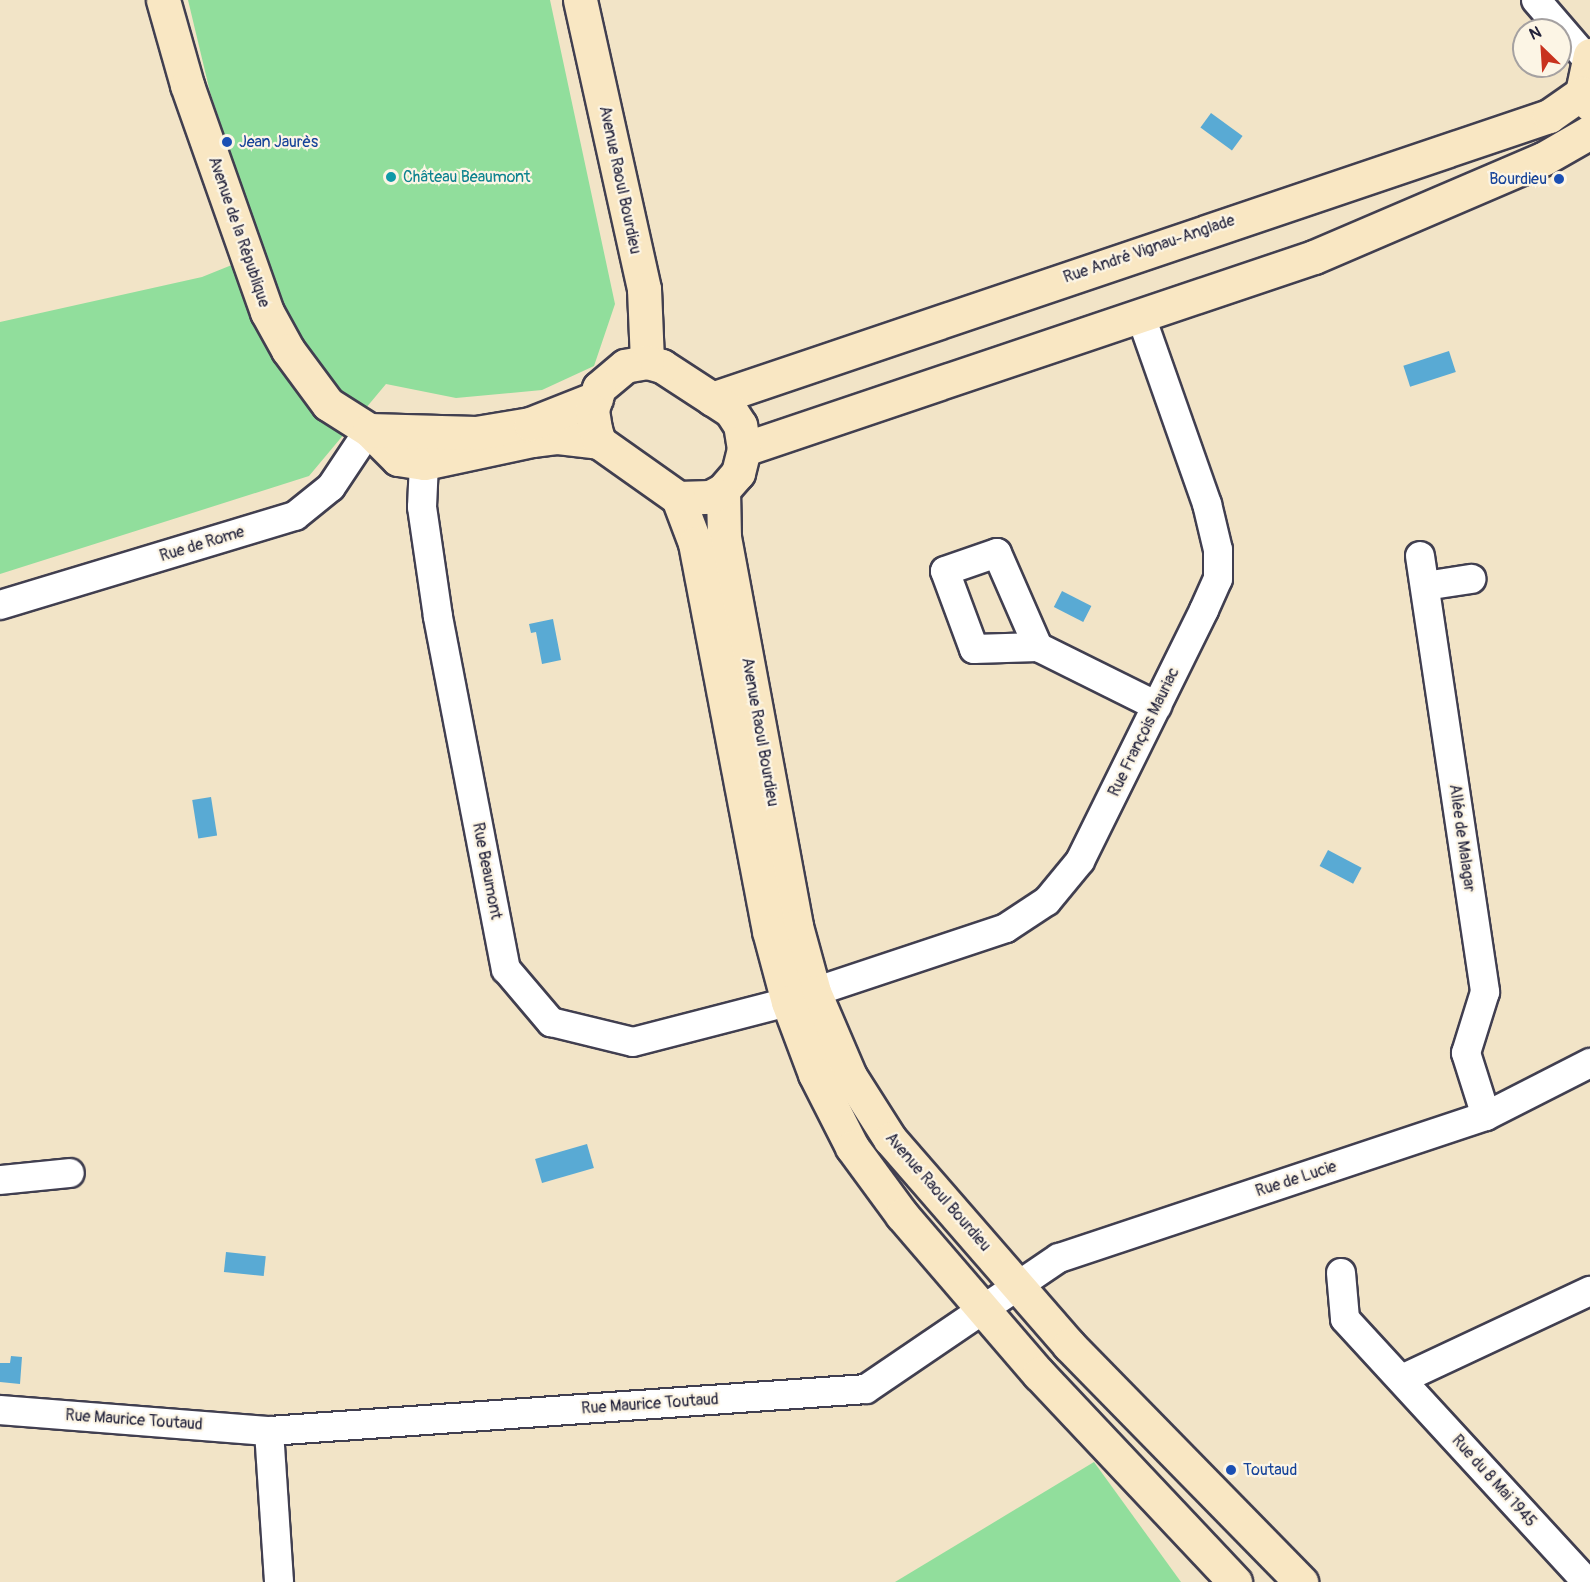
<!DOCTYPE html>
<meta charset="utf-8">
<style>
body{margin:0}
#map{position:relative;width:1590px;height:1582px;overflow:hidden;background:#f2e4c7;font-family:Pangolin,sans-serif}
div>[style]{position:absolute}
.green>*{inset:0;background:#91de9c}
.water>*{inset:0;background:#59aad4;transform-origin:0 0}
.roads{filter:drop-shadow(2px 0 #413f50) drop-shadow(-2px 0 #413f50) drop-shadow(0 2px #413f50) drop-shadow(0 -2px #413f50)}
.street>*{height:28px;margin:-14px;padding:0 14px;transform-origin:14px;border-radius:14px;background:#fff}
.secondary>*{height:33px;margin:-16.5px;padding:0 16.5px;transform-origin:16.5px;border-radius:16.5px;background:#f9e7c3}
.dots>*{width:16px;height:16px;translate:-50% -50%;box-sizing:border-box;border:3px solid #fcf5e5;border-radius:50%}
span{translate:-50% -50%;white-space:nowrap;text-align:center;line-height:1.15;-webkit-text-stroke:4.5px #fcf5e5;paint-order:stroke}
.transit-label{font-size:16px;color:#164399}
.left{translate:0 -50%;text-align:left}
.right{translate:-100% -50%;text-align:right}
.culture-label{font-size:16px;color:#0d838f}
.street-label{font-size:16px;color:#22223b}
.north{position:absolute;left:1512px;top:18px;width:60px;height:60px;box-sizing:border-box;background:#fcf5e5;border:2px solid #a5a1a1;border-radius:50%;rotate:335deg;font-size:16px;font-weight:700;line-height:24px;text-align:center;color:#22223b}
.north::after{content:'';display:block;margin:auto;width:21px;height:27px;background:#c8321e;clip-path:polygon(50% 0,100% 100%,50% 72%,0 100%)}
</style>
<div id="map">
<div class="green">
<i style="clip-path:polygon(188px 0,550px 0,615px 304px,594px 366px,542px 390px,456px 398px,386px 384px,309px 476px,0 574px,0 322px,202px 277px,264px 252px,210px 92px)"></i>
<i style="clip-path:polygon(1094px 1462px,1181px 1582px,895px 1582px)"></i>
</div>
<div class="water">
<i style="left:1211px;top:113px;width:39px;height:18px;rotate:36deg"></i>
<i style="left:1449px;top:351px;width:22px;height:48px;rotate:72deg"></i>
<i style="left:1062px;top:591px;width:33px;height:18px;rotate:27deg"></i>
<i style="clip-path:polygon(553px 619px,561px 660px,542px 664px,536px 632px,531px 633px,529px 624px)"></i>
<i style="left:211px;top:797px;width:39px;height:19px;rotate:81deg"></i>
<i style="left:1328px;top:850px;width:38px;height:18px;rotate:28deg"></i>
<i style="left:587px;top:1144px;width:25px;height:54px;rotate:74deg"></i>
<i style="left:226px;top:1252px;width:40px;height:20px;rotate:6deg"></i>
<i style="clip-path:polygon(11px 1356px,22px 1357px,20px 1384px,0 1382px,0 1363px,10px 1363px)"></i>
</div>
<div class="roads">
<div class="street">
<i style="left:1536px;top:0;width:78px;rotate:49.2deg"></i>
<i style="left:424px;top:463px;width:44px;rotate:92.6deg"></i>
<i style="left:422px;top:507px;width:111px;rotate:81.7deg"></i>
<i style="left:438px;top:617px;width:359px;rotate:79.1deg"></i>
<i style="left:506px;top:969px;width:70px;rotate:49.7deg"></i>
<i style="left:551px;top:1022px;width:84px;rotate:13.7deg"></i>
<i style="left:633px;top:1042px;width:160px;rotate:-14.5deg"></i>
<i style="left:1420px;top:556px;width:441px;rotate:81.5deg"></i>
<i style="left:1485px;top:992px;width:64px;rotate:107.3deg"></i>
<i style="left:1466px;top:1053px;width:66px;rotate:72.4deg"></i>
<i style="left:1425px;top:586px;width:47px;rotate:-8.7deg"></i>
<i style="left:0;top:605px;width:308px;rotate:-16.8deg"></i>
<i style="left:295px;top:516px;width:46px;rotate:-38.9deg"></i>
<i style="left:331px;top:487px;width:69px;rotate:-56.3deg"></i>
<i style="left:1038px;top:647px;width:64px;rotate:178.2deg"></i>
<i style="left:974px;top:649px;width:83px;rotate:-110.4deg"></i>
<i style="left:945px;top:571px;width:55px;rotate:-19.1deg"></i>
<i style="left:997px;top:553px;width:103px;rotate:66.4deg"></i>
<i style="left:1038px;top:647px;width:133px;rotate:26.4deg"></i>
<i style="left:814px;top:992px;width:202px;rotate:-18.4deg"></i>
<i style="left:1006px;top:928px;width:49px;rotate:-33.4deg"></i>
<i style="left:1047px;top:901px;width:52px;rotate:-50.5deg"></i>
<i style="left:1080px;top:861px;width:280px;rotate:-63.7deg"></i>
<i style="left:1204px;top:610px;width:34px;rotate:-66deg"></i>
<i style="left:1218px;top:579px;width:29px;rotate:-90deg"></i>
<i style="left:1218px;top:550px;width:47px;rotate:-103.4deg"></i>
<i style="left:1207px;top:504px;width:201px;rotate:-109.4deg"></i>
<i style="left:0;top:1180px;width:70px;rotate:-5.7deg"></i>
<i style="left:1341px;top:1273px;width:46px;rotate:85deg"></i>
<i style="left:1345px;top:1319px;width:357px;rotate:47.4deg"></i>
<i style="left:1402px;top:1379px;width:208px;rotate:-25.1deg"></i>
<i style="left:0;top:1410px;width:270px;rotate:4.5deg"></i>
<i style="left:269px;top:1431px;width:151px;rotate:86.2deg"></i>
<i style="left:269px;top:1431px;width:598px;rotate:-4.02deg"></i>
<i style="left:866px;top:1389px;width:233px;rotate:-34.2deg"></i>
<i style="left:1059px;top:1258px;width:450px;rotate:-18.4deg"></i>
<i style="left:1486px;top:1116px;width:117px;rotate:-27deg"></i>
</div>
<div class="secondary">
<i style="left:163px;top:0;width:88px;rotate:74.2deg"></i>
<i style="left:187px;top:85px;width:241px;rotate:70.6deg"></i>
<i style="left:267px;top:312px;width:43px;rotate:61.1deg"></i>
<i style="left:288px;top:350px;width:67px;rotate:53.5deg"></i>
<i style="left:328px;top:404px;width:49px;rotate:32.4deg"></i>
<i style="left:369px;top:430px;width:41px;rotate:45deg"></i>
<i style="left:398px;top:459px;width:26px;rotate:9deg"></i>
<i style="left:424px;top:463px;width:110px;rotate:-12deg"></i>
<i style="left:532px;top:440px;width:26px;rotate:-7deg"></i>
<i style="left:558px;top:437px;width:41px;rotate:7deg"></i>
<i style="left:580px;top:0;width:296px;rotate:77.5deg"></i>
<i style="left:644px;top:289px;width:73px;rotate:87.6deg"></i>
<i style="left:1590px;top:55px;width:39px;rotate:102deg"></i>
<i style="left:1582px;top:93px;width:14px;rotate:54deg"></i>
<i style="left:712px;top:399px;width:884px;rotate:-18.68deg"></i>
<i style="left:1549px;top:116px;width:40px;rotate:-34.9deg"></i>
<i style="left:369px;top:430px;width:107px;rotate:1.6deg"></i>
<i style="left:476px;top:433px;width:55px;rotate:-9.5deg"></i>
<i style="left:530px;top:424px;width:71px;rotate:-21.5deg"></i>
<i style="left:744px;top:449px;width:601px;rotate:-18.62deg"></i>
<i style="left:1314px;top:257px;width:249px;rotate:-23.2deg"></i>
<i style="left:1543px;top:159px;width:54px;rotate:-29.9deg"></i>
<i style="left:723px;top:490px;width:47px;rotate:88.8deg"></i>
<i style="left:724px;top:537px;width:396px;rotate:79.5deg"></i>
<i style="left:796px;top:926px;width:68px;rotate:74.7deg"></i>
<i style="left:814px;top:992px;width:91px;rotate:66.8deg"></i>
<i style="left:850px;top:1076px;width:75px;rotate:57.6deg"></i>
<i style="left:890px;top:1139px;width:273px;rotate:49deg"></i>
<i style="left:1069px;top:1345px;width:332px;rotate:45.6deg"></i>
<i style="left:678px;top:498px;width:32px;rotate:-2deg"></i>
<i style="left:710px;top:497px;width:15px;rotate:-28deg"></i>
<i style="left:723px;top:490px;width:23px;rotate:-49deg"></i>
<i style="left:738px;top:473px;width:25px;rotate:-76deg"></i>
<i style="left:744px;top:449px;width:24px;rotate:-99deg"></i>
<i style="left:740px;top:425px;width:17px;rotate:-123deg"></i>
<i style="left:731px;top:411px;width:82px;rotate:-146.9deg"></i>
<i style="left:662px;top:366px;width:16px;rotate:-165deg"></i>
<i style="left:647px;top:362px;width:22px;rotate:170deg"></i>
<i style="left:625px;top:366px;width:34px;rotate:140deg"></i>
<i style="left:599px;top:388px;width:23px;rotate:108deg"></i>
<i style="left:592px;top:410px;width:19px;rotate:81deg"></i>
<i style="left:595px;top:429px;width:14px;rotate:73deg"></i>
<i style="left:599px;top:442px;width:97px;rotate:35.3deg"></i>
<i style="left:678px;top:498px;width:48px;rotate:69.3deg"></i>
<i style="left:695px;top:543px;width:395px;rotate:79.2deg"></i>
<i style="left:769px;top:931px;width:73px;rotate:75deg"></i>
<i style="left:788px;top:1002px;width:77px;rotate:69.4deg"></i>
<i style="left:815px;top:1074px;width:82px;rotate:63.1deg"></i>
<i style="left:852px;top:1147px;width:84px;rotate:53.7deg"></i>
<i style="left:902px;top:1215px;width:210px;rotate:49.3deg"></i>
<i style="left:1039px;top:1374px;width:286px;rotate:46.7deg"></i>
</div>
</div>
<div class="dots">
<i style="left:227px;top:142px;background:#1a4fb4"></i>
<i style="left:391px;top:177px;background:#0f9aa8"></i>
<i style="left:1559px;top:179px;background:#1a4fb4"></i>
<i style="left:1231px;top:1470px;background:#1a4fb4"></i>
</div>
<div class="transit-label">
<span class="left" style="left:239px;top:142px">Jean Jaurès</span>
<span class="right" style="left:1547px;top:179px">Bourdieu</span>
<span class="left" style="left:1243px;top:1470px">Toutaud</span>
</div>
<div class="culture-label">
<span class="left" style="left:403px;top:177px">Château Beaumont</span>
</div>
<div class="street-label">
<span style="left:620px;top:180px;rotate:78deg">Avenue Raoul Bourdieu</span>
<span style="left:239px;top:232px;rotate:71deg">Avenue de la République</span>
<span style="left:1149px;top:249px;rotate:-19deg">Rue André Vignau-Anglade</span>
<span style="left:202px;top:544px;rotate:-17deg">Rue de Rome</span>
<span style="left:760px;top:732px;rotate:80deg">Avenue Raoul Bourdieu</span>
<span style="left:1144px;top:732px;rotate:-64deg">Rue François Mauriac</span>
<span style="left:1462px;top:838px;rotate:82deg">Allée de Malagar</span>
<span style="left:487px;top:871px;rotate:79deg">Rue Beaumont</span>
<span style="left:1296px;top:1179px;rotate:-18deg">Rue de Lucie</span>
<span style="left:938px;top:1192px;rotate:49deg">Avenue Raoul Bourdieu</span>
<span style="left:650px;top:1404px;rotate:-4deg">Rue Maurice Toutaud</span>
<span style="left:134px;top:1420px;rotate:4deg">Rue Maurice Toutaud</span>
<span style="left:1494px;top:1481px;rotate:48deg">Rue du 8 Mai 1945</span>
</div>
<div class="north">N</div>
</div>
